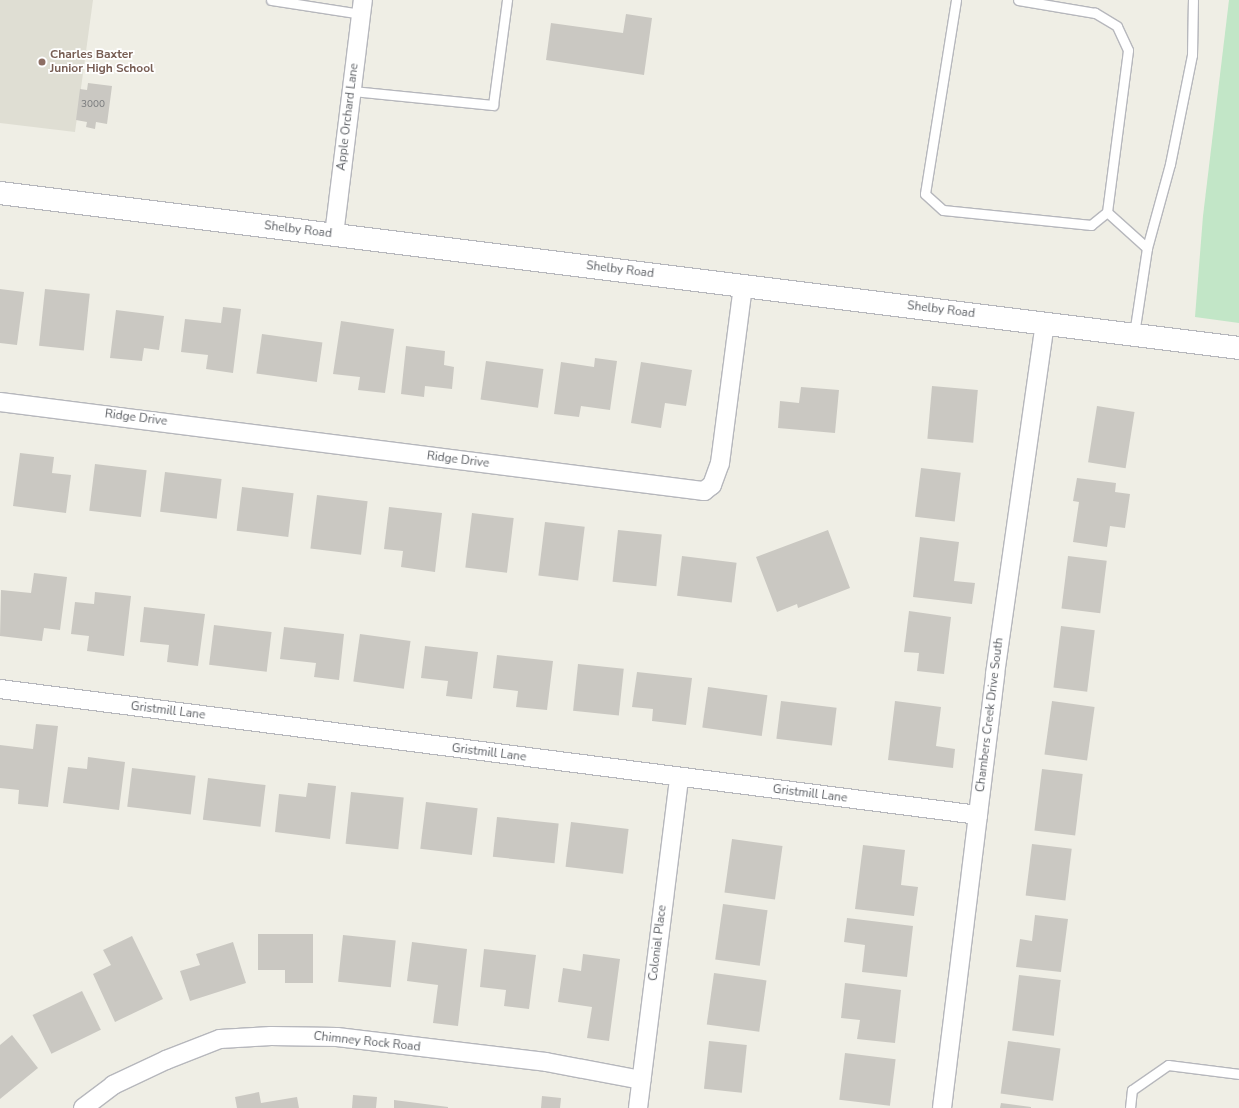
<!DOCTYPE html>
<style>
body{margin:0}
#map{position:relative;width:1239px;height:1108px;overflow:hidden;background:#efeee5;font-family:"Nunito Sans",sans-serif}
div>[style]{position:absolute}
.education>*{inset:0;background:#dfded3}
.green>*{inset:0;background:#c2e6c7}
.building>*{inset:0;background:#cac8c2;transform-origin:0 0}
.roads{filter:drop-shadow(1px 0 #b6b7bc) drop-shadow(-1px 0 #b6b7bc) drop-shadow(0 1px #b6b7bc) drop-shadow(0 -1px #b6b7bc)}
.lane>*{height:9px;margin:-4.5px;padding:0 4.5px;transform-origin:4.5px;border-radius:4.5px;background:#fff}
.street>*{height:18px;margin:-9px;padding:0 9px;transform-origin:9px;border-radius:9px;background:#fff}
.secondary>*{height:22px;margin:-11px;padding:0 11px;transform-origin:11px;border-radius:11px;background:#fff}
.dots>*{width:11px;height:11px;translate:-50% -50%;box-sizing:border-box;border:2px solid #fff;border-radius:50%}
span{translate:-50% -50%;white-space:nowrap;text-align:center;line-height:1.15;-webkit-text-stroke:3.5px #fff;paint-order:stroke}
.number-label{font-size:10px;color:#787a7c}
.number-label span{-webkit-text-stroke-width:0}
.education-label{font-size:12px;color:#785e54;font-weight:700}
.left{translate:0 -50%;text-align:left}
.street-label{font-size:12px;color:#5d6065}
</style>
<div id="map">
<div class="education">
<i style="clip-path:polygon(0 0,93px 0,75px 132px,0 123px)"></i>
</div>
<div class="green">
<i style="clip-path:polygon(1229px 0,1239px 0,1239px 323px,1195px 317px,1203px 216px)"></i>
</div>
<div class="building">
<i style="clip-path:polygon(626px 14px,652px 18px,644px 75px,546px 60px,551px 23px,623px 33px)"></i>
<i style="clip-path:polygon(88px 83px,112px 86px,107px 124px,96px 122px,95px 129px,86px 127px,87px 122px,76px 120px,80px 89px,87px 90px)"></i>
<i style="clip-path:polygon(0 289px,24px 292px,17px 345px,0 343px)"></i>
<i style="left:45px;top:289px;width:45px;height:57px;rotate:6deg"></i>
<i style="clip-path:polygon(223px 307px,241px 309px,233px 373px,206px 369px,208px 355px,181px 352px,185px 319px,221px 323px)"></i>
<i style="clip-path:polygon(116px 310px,164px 316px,159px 350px,144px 348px,142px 361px,110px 358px)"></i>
<i style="clip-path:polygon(341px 321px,394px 329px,385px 393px,358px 390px,360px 377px,333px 374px)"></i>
<i style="left:262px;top:334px;width:61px;height:40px;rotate:8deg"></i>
<i style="clip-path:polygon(406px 346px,445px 351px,444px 365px,454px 367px,452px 389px,425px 386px,424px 397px,401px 394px)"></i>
<i style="clip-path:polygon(595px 358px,617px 361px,610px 410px,581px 406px,579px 417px,554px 414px,561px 362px,594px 367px)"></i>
<i style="left:486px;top:361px;width:58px;height:39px;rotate:8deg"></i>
<i style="clip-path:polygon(641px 362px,692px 370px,686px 406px,665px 403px,661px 428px,631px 423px)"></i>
<i style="left:932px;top:386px;width:46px;height:53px;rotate:5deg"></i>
<i style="clip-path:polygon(801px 387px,839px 390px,835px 433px,778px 428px,780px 401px,799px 403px)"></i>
<i style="left:1097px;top:406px;width:38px;height:57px;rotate:9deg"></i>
<i style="clip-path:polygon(20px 453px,54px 457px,52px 473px,71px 475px,66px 513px,13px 506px)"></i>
<i style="left:95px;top:464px;width:52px;height:47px;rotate:7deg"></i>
<i style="left:921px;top:468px;width:40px;height:49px;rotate:7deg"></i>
<i style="left:165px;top:472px;width:57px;height:40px;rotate:7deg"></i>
<i style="clip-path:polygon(1077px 478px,1116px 483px,1115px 492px,1130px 494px,1125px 528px,1110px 526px,1107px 547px,1073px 542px,1079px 502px,1073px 501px)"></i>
<i style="left:242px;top:487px;width:52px;height:44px;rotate:7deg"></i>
<i style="left:317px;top:495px;width:51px;height:54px;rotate:7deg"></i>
<i style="clip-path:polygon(389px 507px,442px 513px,435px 572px,401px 567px,403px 551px,384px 549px)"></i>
<i style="left:472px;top:513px;width:42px;height:55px;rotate:7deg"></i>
<i style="left:545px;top:522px;width:40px;height:54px;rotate:7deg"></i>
<i style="left:618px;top:530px;width:44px;height:52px;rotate:6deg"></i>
<i style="clip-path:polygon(828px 530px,850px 588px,798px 608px,797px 604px,777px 612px,756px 557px)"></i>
<i style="clip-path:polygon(920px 537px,959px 542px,954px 581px,975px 583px,972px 604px,913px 597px)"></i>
<i style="left:682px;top:556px;width:55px;height:40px;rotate:7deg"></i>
<i style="left:1068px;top:556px;width:39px;height:53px;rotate:7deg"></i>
<i style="clip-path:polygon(34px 573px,67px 577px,60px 630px,44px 628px,42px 641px,0 636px,1px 590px,31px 593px)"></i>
<i style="clip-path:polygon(95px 592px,131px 596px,124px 656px,87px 651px,89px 636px,71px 634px,75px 602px,94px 604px)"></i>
<i style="clip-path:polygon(144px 607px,205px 614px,198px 666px,167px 662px,169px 645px,140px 642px)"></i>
<i style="clip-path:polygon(909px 611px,951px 617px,944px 674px,917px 671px,919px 653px,904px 652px)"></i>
<i style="left:214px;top:625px;width:58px;height:40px;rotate:7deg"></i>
<i style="left:1061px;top:626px;width:34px;height:62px;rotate:7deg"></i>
<i style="clip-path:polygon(284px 627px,344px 634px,339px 680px,314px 677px,316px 663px,280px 659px)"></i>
<i style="left:360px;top:634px;width:51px;height:48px;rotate:8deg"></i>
<i style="clip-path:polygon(425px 646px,478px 652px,472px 699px,446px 696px,448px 681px,421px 678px)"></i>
<i style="clip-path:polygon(497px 655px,553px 661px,547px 710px,516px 707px,518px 691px,493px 688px)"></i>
<i style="left:578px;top:664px;width:46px;height:47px;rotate:6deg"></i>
<i style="clip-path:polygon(637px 672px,692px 678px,686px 725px,652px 721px,653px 709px,632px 707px)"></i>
<i style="left:708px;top:687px;width:60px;height:41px;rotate:8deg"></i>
<i style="left:781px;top:701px;width:56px;height:38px;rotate:7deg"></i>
<i style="clip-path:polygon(895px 701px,941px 707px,936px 746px,955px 749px,953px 768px,888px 760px)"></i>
<i style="left:1052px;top:701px;width:43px;height:54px;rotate:8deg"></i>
<i style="clip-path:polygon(36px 724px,58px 726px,48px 807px,18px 804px,19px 790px,0 788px,0 745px,33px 749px)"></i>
<i style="clip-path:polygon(88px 757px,125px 762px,119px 810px,63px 803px,68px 767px,87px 769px)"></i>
<i style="left:132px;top:768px;width:64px;height:39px;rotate:7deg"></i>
<i style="left:1042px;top:769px;width:41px;height:62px;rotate:7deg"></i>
<i style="left:208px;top:778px;width:58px;height:42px;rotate:7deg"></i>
<i style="clip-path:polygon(308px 783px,336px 786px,330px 839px,275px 832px,279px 794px,306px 797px)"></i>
<i style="left:351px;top:792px;width:53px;height:52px;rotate:6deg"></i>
<i style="left:426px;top:802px;width:52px;height:47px;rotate:7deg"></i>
<i style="left:497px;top:817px;width:62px;height:40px;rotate:6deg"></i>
<i style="left:571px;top:822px;width:58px;height:45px;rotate:7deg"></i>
<i style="left:732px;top:839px;width:51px;height:54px;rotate:8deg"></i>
<i style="left:1032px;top:844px;width:40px;height:52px;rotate:7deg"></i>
<i style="clip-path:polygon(863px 845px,905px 850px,901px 885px,918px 887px,914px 916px,855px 909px)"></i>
<i style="left:723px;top:904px;width:45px;height:56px;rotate:8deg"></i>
<i style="clip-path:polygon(1035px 915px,1068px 919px,1061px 972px,1016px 967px,1020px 939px,1032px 941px)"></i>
<i style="clip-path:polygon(847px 918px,913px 926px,907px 977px,862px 972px,865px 945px,844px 942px)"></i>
<i style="clip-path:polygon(258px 934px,313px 934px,313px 983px,285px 983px,285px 970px,258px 970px)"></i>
<i style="left:343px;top:935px;width:53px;height:47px;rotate:6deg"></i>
<i style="clip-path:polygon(132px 936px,163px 999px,115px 1022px,93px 974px,111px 965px,103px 950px)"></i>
<i style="clip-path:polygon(233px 942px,246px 983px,190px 1001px,180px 971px,200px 965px,196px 954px)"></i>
<i style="clip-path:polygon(412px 942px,467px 949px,458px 1026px,433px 1023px,438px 985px,407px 981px)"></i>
<i style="clip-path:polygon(484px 949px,536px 955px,529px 1009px,504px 1006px,506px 990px,480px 987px)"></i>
<i style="clip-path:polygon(583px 954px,620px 959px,609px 1041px,587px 1038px,592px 1007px,558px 1002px,563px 968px,581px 971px)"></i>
<i style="left:714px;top:973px;width:53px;height:52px;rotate:8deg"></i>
<i style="left:1019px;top:975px;width:42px;height:56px;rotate:7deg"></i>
<i style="clip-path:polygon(845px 983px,901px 990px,895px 1043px,857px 1039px,860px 1020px,841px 1018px)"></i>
<i style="left:82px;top:991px;width:43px;height:55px;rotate:64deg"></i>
<i style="clip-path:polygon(12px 1035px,38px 1068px,0 1099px,0 1045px)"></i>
<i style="left:709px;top:1041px;width:38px;height:48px;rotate:6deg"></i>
<i style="left:1008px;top:1041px;width:53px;height:53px;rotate:8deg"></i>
<i style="left:845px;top:1053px;width:51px;height:47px;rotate:7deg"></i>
<i style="clip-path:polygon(259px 1092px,261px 1103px,297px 1097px,299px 1108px,237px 1108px,235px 1097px)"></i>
<i style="clip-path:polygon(353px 1095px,377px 1097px,376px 1108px,352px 1108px)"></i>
<i style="clip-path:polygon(542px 1096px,561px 1098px,560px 1108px,541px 1108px)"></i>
<i style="clip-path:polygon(394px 1100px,448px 1107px,448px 1108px,394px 1108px)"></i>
<i style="clip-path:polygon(1001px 1103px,1031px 1107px,1031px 1108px,1000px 1108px)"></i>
</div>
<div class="roads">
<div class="lane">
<i style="left:271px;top:0;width:91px;rotate:8.8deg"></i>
<i style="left:956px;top:0;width:196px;rotate:99.1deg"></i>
<i style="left:925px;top:194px;width:24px;rotate:42deg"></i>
<i style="left:943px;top:210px;width:149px;rotate:5.8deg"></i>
<i style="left:1091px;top:225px;width:21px;rotate:-39deg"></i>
<i style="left:1107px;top:212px;width:163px;rotate:-82.6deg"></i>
<i style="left:1128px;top:50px;width:26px;rotate:-115deg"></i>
<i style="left:1117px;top:26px;width:26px;rotate:-149deg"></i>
<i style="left:1095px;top:13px;width:78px;rotate:-170.4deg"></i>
<i style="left:352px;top:91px;width:142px;rotate:5.7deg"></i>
<i style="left:493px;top:105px;width:106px;rotate:-82.4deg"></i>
<i style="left:1107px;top:212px;width:54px;rotate:42deg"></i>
<i style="left:1134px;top:334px;width:87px;rotate:-81.4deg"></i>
<i style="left:1147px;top:248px;width:87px;rotate:-74.7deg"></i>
<i style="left:1170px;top:164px;width:111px;rotate:-78.6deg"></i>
<i style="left:1192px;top:55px;width:55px;rotate:-89deg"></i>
<i style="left:1130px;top:1108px;width:18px;rotate:-84deg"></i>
<i style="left:1132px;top:1090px;width:44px;rotate:-34.8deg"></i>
<i style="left:1168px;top:1065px;width:72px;rotate:7.2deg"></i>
</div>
<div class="street">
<i style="left:334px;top:235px;width:237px;rotate:-83deg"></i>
<i style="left:0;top:402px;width:710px;rotate:7.21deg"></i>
<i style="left:704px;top:491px;width:10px;rotate:-37deg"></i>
<i style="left:712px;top:485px;width:23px;rotate:-70deg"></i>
<i style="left:720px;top:463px;width:179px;rotate:-82.6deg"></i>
<i style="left:0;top:689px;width:986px;rotate:7.34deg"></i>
<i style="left:83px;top:1108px;width:38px;rotate:-37deg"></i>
<i style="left:113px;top:1085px;width:59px;rotate:-25.3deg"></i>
<i style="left:166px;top:1060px;width:58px;rotate:-21.3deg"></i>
<i style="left:220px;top:1039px;width:51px;rotate:-3.4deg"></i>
<i style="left:271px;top:1036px;width:66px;rotate:0.9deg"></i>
<i style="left:337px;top:1037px;width:210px;rotate:6.8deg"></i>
<i style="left:546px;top:1062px;width:97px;rotate:10.7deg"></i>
<i style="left:638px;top:1108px;width:333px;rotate:-82.9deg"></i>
<i style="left:942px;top:1108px;width:437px;rotate:-83deg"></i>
<i style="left:995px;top:674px;width:355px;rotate:-81.9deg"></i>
</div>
<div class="secondary">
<i style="left:0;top:193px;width:1249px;rotate:7.13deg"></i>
</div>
</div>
<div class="dots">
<i style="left:42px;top:62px;background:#8d6e63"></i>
</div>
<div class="number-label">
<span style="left:93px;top:105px">3000</span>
</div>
<div class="education-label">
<span class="left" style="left:50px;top:62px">Charles Baxter<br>Junior High School</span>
</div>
<div class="street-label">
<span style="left:348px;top:117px;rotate:-83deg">Apple Orchard Lane</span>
<span style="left:298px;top:230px;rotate:7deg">Shelby Road</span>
<span style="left:620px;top:270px;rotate:7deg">Shelby Road</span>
<span style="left:941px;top:310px;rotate:7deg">Shelby Road</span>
<span style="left:136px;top:418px;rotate:7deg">Ridge Drive</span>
<span style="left:458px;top:460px;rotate:7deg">Ridge Drive</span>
<span style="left:168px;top:711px;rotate:7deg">Gristmill Lane</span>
<span style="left:990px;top:715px;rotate:-83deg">Chambers Creek Drive South</span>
<span style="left:489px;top:753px;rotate:7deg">Gristmill Lane</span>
<span style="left:810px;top:794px;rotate:7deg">Gristmill Lane</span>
<span style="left:658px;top:943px;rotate:-83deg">Colonial Place</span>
<span style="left:367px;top:1042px;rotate:6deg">Chimney Rock Road</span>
</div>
</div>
